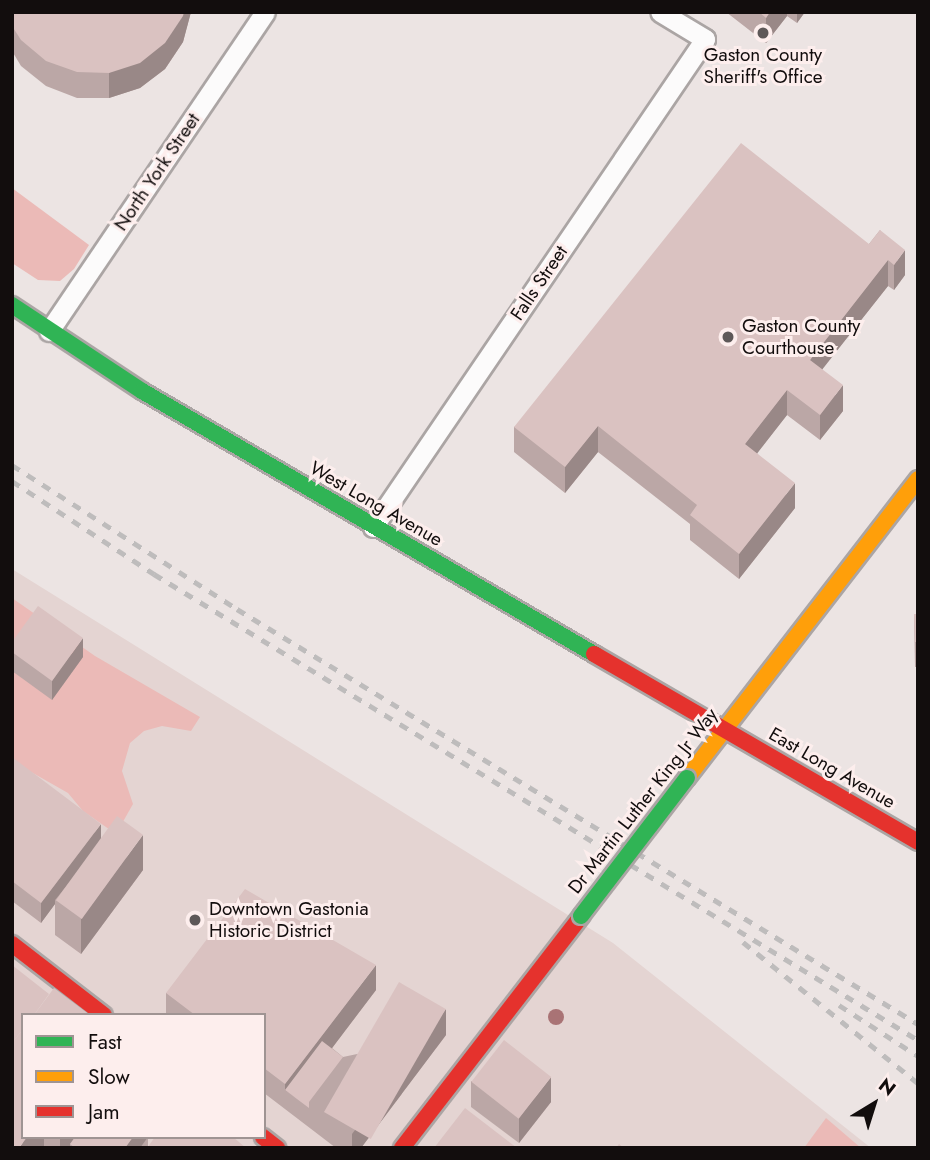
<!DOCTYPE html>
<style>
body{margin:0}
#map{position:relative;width:930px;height:1160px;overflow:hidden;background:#ece4e3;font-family:Jost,sans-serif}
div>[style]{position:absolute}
.built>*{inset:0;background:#e4d4d2}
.green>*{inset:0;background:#ebbab7}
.roads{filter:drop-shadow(2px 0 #aba5a4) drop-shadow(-2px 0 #aba5a4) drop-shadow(0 2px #aba5a4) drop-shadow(0 -2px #aba5a4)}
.street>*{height:19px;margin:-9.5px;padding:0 9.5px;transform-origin:9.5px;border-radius:9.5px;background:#fcfbfb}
.fast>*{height:16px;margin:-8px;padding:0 8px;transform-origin:8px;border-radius:8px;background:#30b455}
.slow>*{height:16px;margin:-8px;padding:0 8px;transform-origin:8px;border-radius:8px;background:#ff9f0a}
.jam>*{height:16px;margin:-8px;padding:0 8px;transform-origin:8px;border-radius:8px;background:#e5322d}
.rail>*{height:5px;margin-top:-2.5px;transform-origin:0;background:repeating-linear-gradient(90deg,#bebcbc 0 9px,transparent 0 18px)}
.bridges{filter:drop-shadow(2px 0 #aba5a4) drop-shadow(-2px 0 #aba5a4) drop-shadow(0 2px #aba5a4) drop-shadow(0 -2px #aba5a4)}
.fast-bridge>*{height:16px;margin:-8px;padding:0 8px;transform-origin:8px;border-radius:8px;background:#30b455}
.trees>*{width:16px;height:16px;margin:-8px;border-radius:50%;background:#a97375}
.wall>*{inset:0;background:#bba7a6;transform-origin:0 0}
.shaded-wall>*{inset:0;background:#998887}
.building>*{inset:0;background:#dac2c1;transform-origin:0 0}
.dots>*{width:19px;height:19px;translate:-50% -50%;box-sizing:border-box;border:4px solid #fdeeed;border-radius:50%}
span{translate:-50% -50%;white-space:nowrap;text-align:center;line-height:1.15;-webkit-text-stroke:6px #fdeeed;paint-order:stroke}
.poi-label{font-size:19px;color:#120d0d}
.left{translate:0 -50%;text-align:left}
.street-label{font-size:19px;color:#120d0d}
.frame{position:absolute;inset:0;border:14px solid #120d0d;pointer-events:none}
.legend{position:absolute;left:21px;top:1013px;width:245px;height:126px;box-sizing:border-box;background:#fdeeed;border:2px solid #9f9493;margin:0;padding:9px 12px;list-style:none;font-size:21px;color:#120d0d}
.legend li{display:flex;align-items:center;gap:14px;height:35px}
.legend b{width:35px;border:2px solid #9f9493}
.north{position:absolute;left:839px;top:1069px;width:70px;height:70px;-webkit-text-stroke:5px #fdeeed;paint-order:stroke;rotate:38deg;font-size:19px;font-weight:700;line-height:28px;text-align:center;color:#120d0d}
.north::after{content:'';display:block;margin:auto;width:24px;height:32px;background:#120d0d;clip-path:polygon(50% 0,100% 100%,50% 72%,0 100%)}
</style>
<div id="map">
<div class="built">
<i style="clip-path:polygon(evenodd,12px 569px,613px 943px,871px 1148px,12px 1148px,12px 569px,23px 1015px,264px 1015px,264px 1137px,23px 1137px,23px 1015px)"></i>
</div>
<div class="green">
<i style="clip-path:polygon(12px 188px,89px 245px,74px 269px,60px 281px,38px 280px,12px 263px)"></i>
<i style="clip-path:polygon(12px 598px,95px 656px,200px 717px,191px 731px,162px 726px,144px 731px,130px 743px,122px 771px,133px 804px,116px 834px,83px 811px,68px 793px,17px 764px,12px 770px)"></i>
<i style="clip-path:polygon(826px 1118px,861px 1148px,804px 1148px)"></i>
</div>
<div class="roads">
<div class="street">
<i style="left:49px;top:331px;width:385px;rotate:-55.9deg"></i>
<i style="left:373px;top:527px;width:590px;rotate:-55.77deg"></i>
<i style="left:705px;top:39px;width:52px;rotate:-149deg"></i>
</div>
<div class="fast">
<i style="left:12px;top:305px;width:156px;rotate:33.5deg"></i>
<i style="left:142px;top:391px;width:523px;rotate:30.19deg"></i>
</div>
<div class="slow">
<i style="left:687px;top:778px;width:378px;rotate:-52.3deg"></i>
</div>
<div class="jam">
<i style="left:594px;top:654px;width:375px;rotate:30.1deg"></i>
<i style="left:12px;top:944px;width:116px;rotate:37.7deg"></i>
<i style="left:263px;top:1137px;width:18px;rotate:38deg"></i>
<i style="left:402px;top:1148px;width:293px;rotate:-52.3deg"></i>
</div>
</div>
<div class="rail">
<i style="left:12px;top:465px;width:267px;rotate:32.6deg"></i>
<i style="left:237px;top:609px;width:797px;rotate:31.36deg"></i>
<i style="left:12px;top:481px;width:170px;rotate:33.2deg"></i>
<i style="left:154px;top:574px;width:895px;rotate:31.38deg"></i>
<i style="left:743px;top:942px;width:225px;rotate:38.9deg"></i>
<i style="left:839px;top:1005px;width:94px;rotate:32.8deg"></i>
</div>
<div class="bridges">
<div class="fast-bridge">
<i style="left:581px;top:916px;width:174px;rotate:-52.5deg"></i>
</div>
</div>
<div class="trees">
<i style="left:556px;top:1017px"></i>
</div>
<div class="wall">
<i style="clip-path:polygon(12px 12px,191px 12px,183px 42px,165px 69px,140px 88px,109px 98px,77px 98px,46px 86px,21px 66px,12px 51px)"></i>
<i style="clip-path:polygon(726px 12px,805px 12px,797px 23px,787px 16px,766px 43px)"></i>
<i style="clip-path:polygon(880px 230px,905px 275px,894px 290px,888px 286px,822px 369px,843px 411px,820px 440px,787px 415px,757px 453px,795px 508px,739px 579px,690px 540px,690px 524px,598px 452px,565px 493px,514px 452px,514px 427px,869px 244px)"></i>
<i style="clip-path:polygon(914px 614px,918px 614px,918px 667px,915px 667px)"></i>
<i style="clip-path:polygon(12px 642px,83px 657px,52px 700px,12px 671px)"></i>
<i style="clip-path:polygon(12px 757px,101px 838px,143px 870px,81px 954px,55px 935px,55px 904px,41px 923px,12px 901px)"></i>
<i style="clip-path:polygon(376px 990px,332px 1048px,343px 1057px,446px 1035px,361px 1148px,336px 1148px,264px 1093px,264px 1015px,166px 1015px,166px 993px)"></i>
<i style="clip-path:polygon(471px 1081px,551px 1102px,519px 1143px,471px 1107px)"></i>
<i style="left:23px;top:1137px;width:125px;height:16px"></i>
</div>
<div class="shaded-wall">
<i style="clip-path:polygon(184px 12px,191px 12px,183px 42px,165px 69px,140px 88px,109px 98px,109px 73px)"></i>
<i style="clip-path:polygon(770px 12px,787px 12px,787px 16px,766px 43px,766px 18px)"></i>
<i style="clip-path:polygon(797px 12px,805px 12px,797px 23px)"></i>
<i style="clip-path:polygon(905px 250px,905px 275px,894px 290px,894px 265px)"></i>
<i style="clip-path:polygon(888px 260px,888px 286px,810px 385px,810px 360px)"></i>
<i style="clip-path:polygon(843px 385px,843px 411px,820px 440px,820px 415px)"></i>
<i style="clip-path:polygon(787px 390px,787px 415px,745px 469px,745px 444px)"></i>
<i style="clip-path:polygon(598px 426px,598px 452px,565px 493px,565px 467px)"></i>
<i style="clip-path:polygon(795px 483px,795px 508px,739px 579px,739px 554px)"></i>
<i style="clip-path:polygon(83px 638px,83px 657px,52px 700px,52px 681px)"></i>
<i style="clip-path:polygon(101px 824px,101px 844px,55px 900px,55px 904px,41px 923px,41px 903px)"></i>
<i style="clip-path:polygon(143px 835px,143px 870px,81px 954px,81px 919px)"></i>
<i style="clip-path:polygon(376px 965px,376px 990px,295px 1097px,285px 1090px,285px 1084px)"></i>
<i style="clip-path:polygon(446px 1009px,446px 1035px,361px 1148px,352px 1148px,352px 1134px)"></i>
<i style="clip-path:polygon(551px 1077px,551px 1102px,519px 1143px,519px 1118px)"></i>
<i style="clip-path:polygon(27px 1137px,44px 1137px,44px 1148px,19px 1148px)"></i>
<i style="clip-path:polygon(60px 1137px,79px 1137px,70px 1144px,70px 1148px,60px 1148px)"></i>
<i style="clip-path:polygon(133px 1137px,148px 1137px,140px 1148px,125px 1148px)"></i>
</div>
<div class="building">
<i style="clip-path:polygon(12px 12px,184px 12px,183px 16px,165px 43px,140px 63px,109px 73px,77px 72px,46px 61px,21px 40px,12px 26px)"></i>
<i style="clip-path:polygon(759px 12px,770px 12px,766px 18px)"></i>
<i style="clip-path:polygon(741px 143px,869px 244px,880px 230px,905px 250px,894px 265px,888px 260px,810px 360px,843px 385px,820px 415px,787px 390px,745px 444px,795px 483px,739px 554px,690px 515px,697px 505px,598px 426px,565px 467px,514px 427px)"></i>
<i style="clip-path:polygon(38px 606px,83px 638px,52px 681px,12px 652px,12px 642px)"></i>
<i style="clip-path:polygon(914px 614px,918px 614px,918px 642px,915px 642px)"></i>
<i style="clip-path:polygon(12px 757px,101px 824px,41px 903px,12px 881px)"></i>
<i style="left:117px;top:816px;width:32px;height:104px;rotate:36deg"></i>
<i style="clip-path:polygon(245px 889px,376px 965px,285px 1084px,264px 1068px,264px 1015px,195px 1015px,166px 993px)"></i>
<i style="clip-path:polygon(12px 965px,49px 994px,34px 1015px,23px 1015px,23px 1029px,12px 1043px)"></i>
<i style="left:399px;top:982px;width:54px;height:150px;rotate:30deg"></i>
<i style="clip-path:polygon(54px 988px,90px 1015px,34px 1015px)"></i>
<i style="clip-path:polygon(23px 1029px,23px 1137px,27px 1137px,19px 1148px,12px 1148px,12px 1043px)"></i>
<i style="left:504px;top:1040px;width:60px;height:53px;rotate:38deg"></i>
<i style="clip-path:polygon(322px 1041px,343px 1057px,309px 1102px,309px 1108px,285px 1090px)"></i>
<i style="clip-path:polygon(465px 1108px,517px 1148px,434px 1148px)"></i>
<i style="clip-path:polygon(75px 1137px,133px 1137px,125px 1148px,75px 1148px,70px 1144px)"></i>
<i style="clip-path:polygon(155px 1137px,233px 1137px,246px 1148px,147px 1148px)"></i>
<i style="clip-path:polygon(619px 1144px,624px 1148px,616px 1148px)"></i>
</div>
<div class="dots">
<i style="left:763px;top:33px;background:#5e5858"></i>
<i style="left:728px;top:337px;background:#5e5858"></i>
<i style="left:195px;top:920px;background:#5e5858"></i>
</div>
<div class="poi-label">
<span style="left:763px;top:66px">Gaston County<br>Sheriff's Office</span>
<span class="left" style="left:742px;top:337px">Gaston County<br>Courthouse</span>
<span class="left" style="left:209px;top:920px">Downtown Gastonia<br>Historic District</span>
</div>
<div class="street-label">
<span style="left:157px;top:172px;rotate:-56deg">North York Street</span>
<span style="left:539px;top:283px;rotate:-56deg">Falls Street</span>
<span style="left:376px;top:504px;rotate:30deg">West Long Avenue</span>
<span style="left:832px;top:768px;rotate:30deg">East Long Avenue</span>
<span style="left:643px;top:801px;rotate:-52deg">Dr Martin Luther King Jr Way</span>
</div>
<div class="frame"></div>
<ul class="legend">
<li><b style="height:9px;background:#30b455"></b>Fast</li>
<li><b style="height:9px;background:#ff9f0a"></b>Slow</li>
<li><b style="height:9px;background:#e5322d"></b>Jam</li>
</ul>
<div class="north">N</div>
</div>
